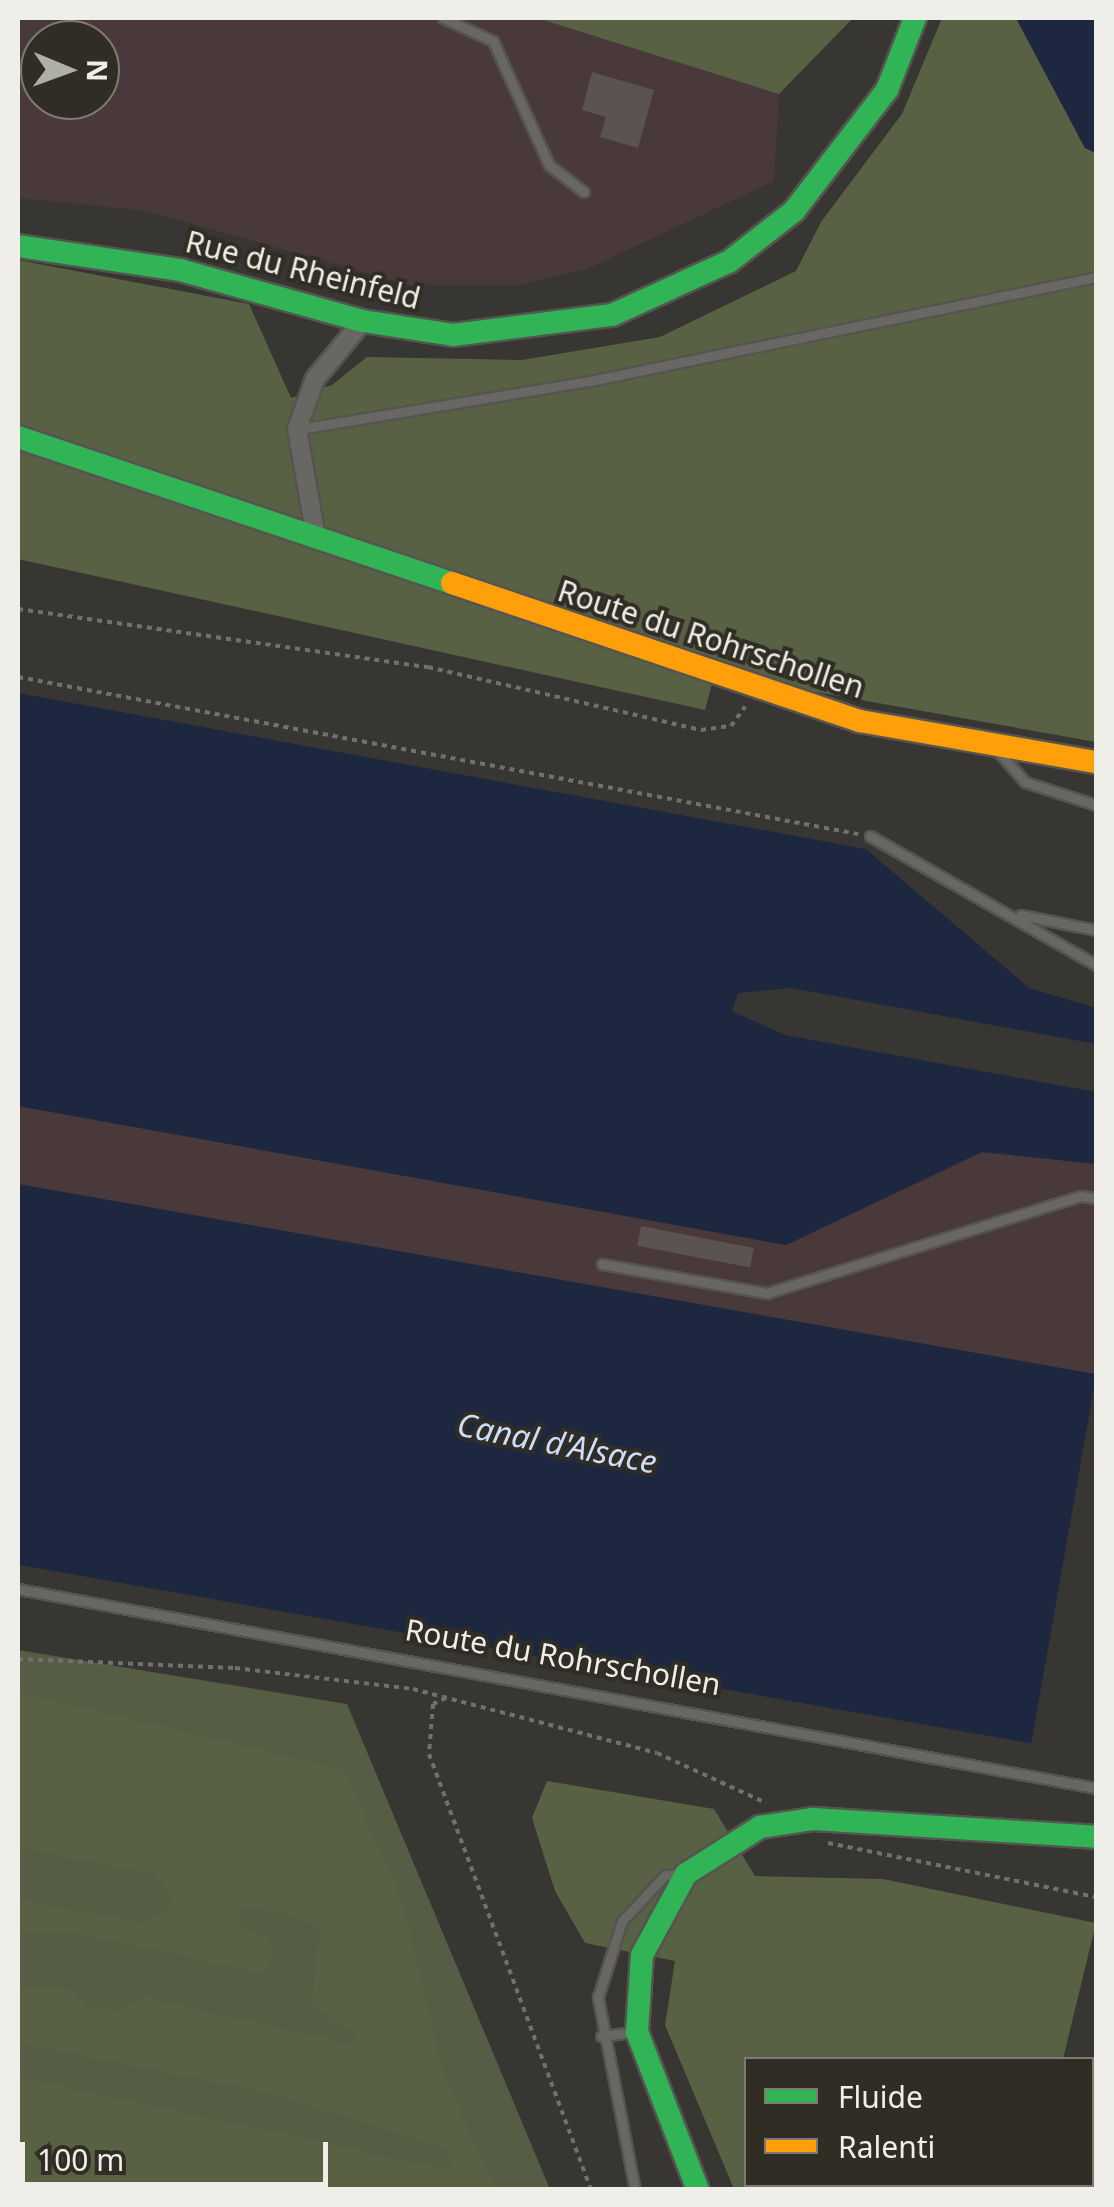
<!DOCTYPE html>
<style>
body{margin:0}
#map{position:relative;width:1114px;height:2207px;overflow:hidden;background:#373632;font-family:"Noto Sans",sans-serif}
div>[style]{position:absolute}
.industrial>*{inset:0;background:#4a393b}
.green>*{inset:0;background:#555d45}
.forest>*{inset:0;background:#596144}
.water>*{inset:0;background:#1d2840;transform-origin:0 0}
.building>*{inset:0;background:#5a5350;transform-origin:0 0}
.path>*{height:4px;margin-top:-2px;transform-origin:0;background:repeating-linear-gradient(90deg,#71706e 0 5px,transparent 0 10px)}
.roads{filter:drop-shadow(2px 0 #555450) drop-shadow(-2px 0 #555450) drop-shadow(0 2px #555450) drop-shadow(0 -2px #555450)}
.lane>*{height:9px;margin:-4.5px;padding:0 4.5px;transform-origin:4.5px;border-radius:4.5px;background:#686764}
.street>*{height:18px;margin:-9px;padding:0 9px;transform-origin:9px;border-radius:9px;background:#686764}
.fast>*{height:22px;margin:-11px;padding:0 11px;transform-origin:11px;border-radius:11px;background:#30b455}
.slow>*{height:22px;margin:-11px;padding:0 11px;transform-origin:11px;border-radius:11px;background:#ff9f0a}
span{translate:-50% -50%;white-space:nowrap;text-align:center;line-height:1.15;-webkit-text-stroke:8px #302d25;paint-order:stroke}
.street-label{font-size:30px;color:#f0eee8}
.water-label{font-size:32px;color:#ccddfe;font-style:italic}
.frame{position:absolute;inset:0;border:20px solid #f0eee8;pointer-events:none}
.legend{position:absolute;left:744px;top:2057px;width:350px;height:130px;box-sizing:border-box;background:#302d25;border:2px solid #7d7a73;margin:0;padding:12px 18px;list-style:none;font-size:30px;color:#f0eee8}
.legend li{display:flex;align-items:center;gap:20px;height:50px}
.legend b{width:50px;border:2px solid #7d7a73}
.north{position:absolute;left:20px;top:20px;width:100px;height:100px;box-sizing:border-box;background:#302d25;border:2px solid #7d7a73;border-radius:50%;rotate:91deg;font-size:28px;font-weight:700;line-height:40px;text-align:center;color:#f0eee8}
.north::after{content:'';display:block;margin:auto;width:35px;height:45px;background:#afaea8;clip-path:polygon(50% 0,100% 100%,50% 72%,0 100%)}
.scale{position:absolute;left:20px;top:2142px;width:308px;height:45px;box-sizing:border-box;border:5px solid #f0eee8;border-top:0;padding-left:12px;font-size:30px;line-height:35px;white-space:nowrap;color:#f0eee8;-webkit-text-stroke:8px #302d25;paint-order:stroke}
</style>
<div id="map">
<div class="industrial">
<i style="clip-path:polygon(evenodd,18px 18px,537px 18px,779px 94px,774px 181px,587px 269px,518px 285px,410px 285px,147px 211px,18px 198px,18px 18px,40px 40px,100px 40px,100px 100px,40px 100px,40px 40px)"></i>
<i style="clip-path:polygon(18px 1106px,786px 1245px,982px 1152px,1096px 1164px,1096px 1378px,18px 1184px)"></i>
</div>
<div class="green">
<i style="clip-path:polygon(18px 1650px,347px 1704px,550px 2189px,18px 2189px)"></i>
</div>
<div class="forest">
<i style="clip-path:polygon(537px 18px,853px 18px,779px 94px)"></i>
<i style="clip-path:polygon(942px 18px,1016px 18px,1085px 148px,1096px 153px,1096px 742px,805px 690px,718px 661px,705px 710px,18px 559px,18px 260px,249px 304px,291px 398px,332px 385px,367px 357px,522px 360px,660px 337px,796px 271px,821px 222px,902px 114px)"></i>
<i style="clip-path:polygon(18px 1692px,344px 1769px,403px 1904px,444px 2074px,494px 2189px,18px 2189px,18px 2076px,455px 2171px,447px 2151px,429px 2143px,261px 2091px,18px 2043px,18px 1985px,73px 1991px,88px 2008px,118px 2010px,144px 1997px,350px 2043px,358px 2036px,311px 2004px,320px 1928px,279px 1912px,240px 1908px,239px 1924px,269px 1938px,274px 1959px,263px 1973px,73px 1933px,18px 1934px,18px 1900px,147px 1922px,169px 1907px,170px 1892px,151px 1873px,18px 1848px)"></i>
<i style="clip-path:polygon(547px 1781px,714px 1809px,755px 1876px,883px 1879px,1096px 1923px,1063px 2059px,746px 2060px,746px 2184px,1030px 2189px,734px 2189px,665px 2025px,675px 1961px,585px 1943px,555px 1891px,532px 1818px)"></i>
</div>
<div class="water">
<i style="clip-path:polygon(1016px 18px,1096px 18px,1096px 153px,1085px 148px)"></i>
<i style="clip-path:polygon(18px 693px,866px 849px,1029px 988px,1096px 1008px,1096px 1044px,791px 988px,738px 993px,732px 1011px,785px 1035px,1096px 1092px,1096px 1164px,982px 1152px,786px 1245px,18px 1106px)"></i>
<i style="left:18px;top:1184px;width:1095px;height:375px;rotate:10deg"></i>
</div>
<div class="building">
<i style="clip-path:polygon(592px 72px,654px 90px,638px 148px,600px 137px,606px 117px,582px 110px)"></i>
<i style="left:641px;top:1226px;width:115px;height:20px;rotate:11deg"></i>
</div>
<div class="path">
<i style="left:18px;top:609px;width:414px;rotate:8.1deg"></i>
<i style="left:428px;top:667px;width:280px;rotate:13deg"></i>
<i style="left:701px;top:730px;width:30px;rotate:-8deg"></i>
<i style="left:731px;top:726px;width:24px;rotate:-54deg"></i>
<i style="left:18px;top:677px;width:855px;rotate:10.59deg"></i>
<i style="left:18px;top:1659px;width:217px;rotate:2.4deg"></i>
<i style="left:235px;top:1668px;width:179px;rotate:6.7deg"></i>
<i style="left:413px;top:1689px;width:252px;rotate:14.7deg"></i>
<i style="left:657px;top:1753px;width:120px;rotate:24.6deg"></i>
<i style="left:446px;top:1698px;width:14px;rotate:155deg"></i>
<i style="left:433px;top:1704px;width:50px;rotate:94.6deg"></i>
<i style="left:429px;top:1754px;width:465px;rotate:69.6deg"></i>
<i style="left:828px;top:1843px;width:273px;rotate:11.4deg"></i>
</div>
<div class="roads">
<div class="lane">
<i style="left:443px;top:18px;width:55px;rotate:24.7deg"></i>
<i style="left:493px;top:41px;width:136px;rotate:65.7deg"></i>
<i style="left:549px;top:165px;width:44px;rotate:37.6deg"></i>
<i style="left:299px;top:429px;width:295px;rotate:-9.4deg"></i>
<i style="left:590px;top:381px;width:517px;rotate:-11.61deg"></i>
<i style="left:997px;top:750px;width:43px;rotate:48.8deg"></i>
<i style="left:1025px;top:782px;width:75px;rotate:17.9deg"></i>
<i style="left:870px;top:836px;width:260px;rotate:29.7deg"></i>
<i style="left:1021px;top:915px;width:76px;rotate:11.3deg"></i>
<i style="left:602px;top:1264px;width:168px;rotate:10deg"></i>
<i style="left:767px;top:1293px;width:328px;rotate:-17.2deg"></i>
<i style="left:1080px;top:1196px;width:16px;rotate:7deg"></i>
<i style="left:18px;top:1589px;width:1096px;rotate:10.46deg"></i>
<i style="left:601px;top:2036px;width:32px;rotate:-7deg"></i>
<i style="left:635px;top:2190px;width:197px;rotate:-100.9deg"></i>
<i style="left:598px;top:1997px;width:80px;rotate:-72.5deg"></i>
<i style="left:622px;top:1921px;width:63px;rotate:-46.9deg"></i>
<i style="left:665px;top:1875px;width:19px;rotate:-3deg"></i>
</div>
<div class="street">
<i style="left:316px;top:537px;width:110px;rotate:-100deg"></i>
<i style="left:297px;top:429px;width:53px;rotate:-70.2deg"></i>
<i style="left:315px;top:379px;width:75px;rotate:-50.4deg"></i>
</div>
<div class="fast">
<i style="left:18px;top:246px;width:164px;rotate:8.4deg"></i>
<i style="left:180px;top:270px;width:190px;rotate:15.6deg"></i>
<i style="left:363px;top:321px;width:91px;rotate:8.8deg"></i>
<i style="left:453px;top:335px;width:160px;rotate:-7.2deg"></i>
<i style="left:612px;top:315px;width:130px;rotate:-24.6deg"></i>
<i style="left:730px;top:261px;width:81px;rotate:-38deg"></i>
<i style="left:794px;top:211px;width:153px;rotate:-52.5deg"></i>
<i style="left:887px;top:90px;width:77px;rotate:-68.7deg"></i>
<i style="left:18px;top:437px;width:458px;rotate:18.6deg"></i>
<i style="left:698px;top:2190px;width:169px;rotate:-111.1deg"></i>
<i style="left:637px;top:2032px;width:77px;rotate:-86.3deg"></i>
<i style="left:642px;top:1955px;width:92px;rotate:-61.5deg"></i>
<i style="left:686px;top:1874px;width:88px;rotate:-32.4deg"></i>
<i style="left:760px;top:1827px;width:54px;rotate:-8.6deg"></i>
<i style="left:813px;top:1819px;width:284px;rotate:3.6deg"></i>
</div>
<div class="slow">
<i style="left:452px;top:583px;width:431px;rotate:18.7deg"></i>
<i style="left:860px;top:721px;width:240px;rotate:9.9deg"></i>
</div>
</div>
<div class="street-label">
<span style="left:303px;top:270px;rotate:14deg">Rue du Rheinfeld</span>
<span style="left:711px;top:639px;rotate:18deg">Route du Rohrschollen</span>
<span style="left:563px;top:1657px;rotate:10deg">Route du Rohrschollen</span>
</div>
<div class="water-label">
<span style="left:557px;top:1443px;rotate:11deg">Canal d'Alsace</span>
</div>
<div class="frame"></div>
<ul class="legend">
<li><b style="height:12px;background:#30b455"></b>Fluide</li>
<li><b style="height:12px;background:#ff9f0a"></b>Ralenti</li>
</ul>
<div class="north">N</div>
<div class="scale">100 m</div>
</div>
